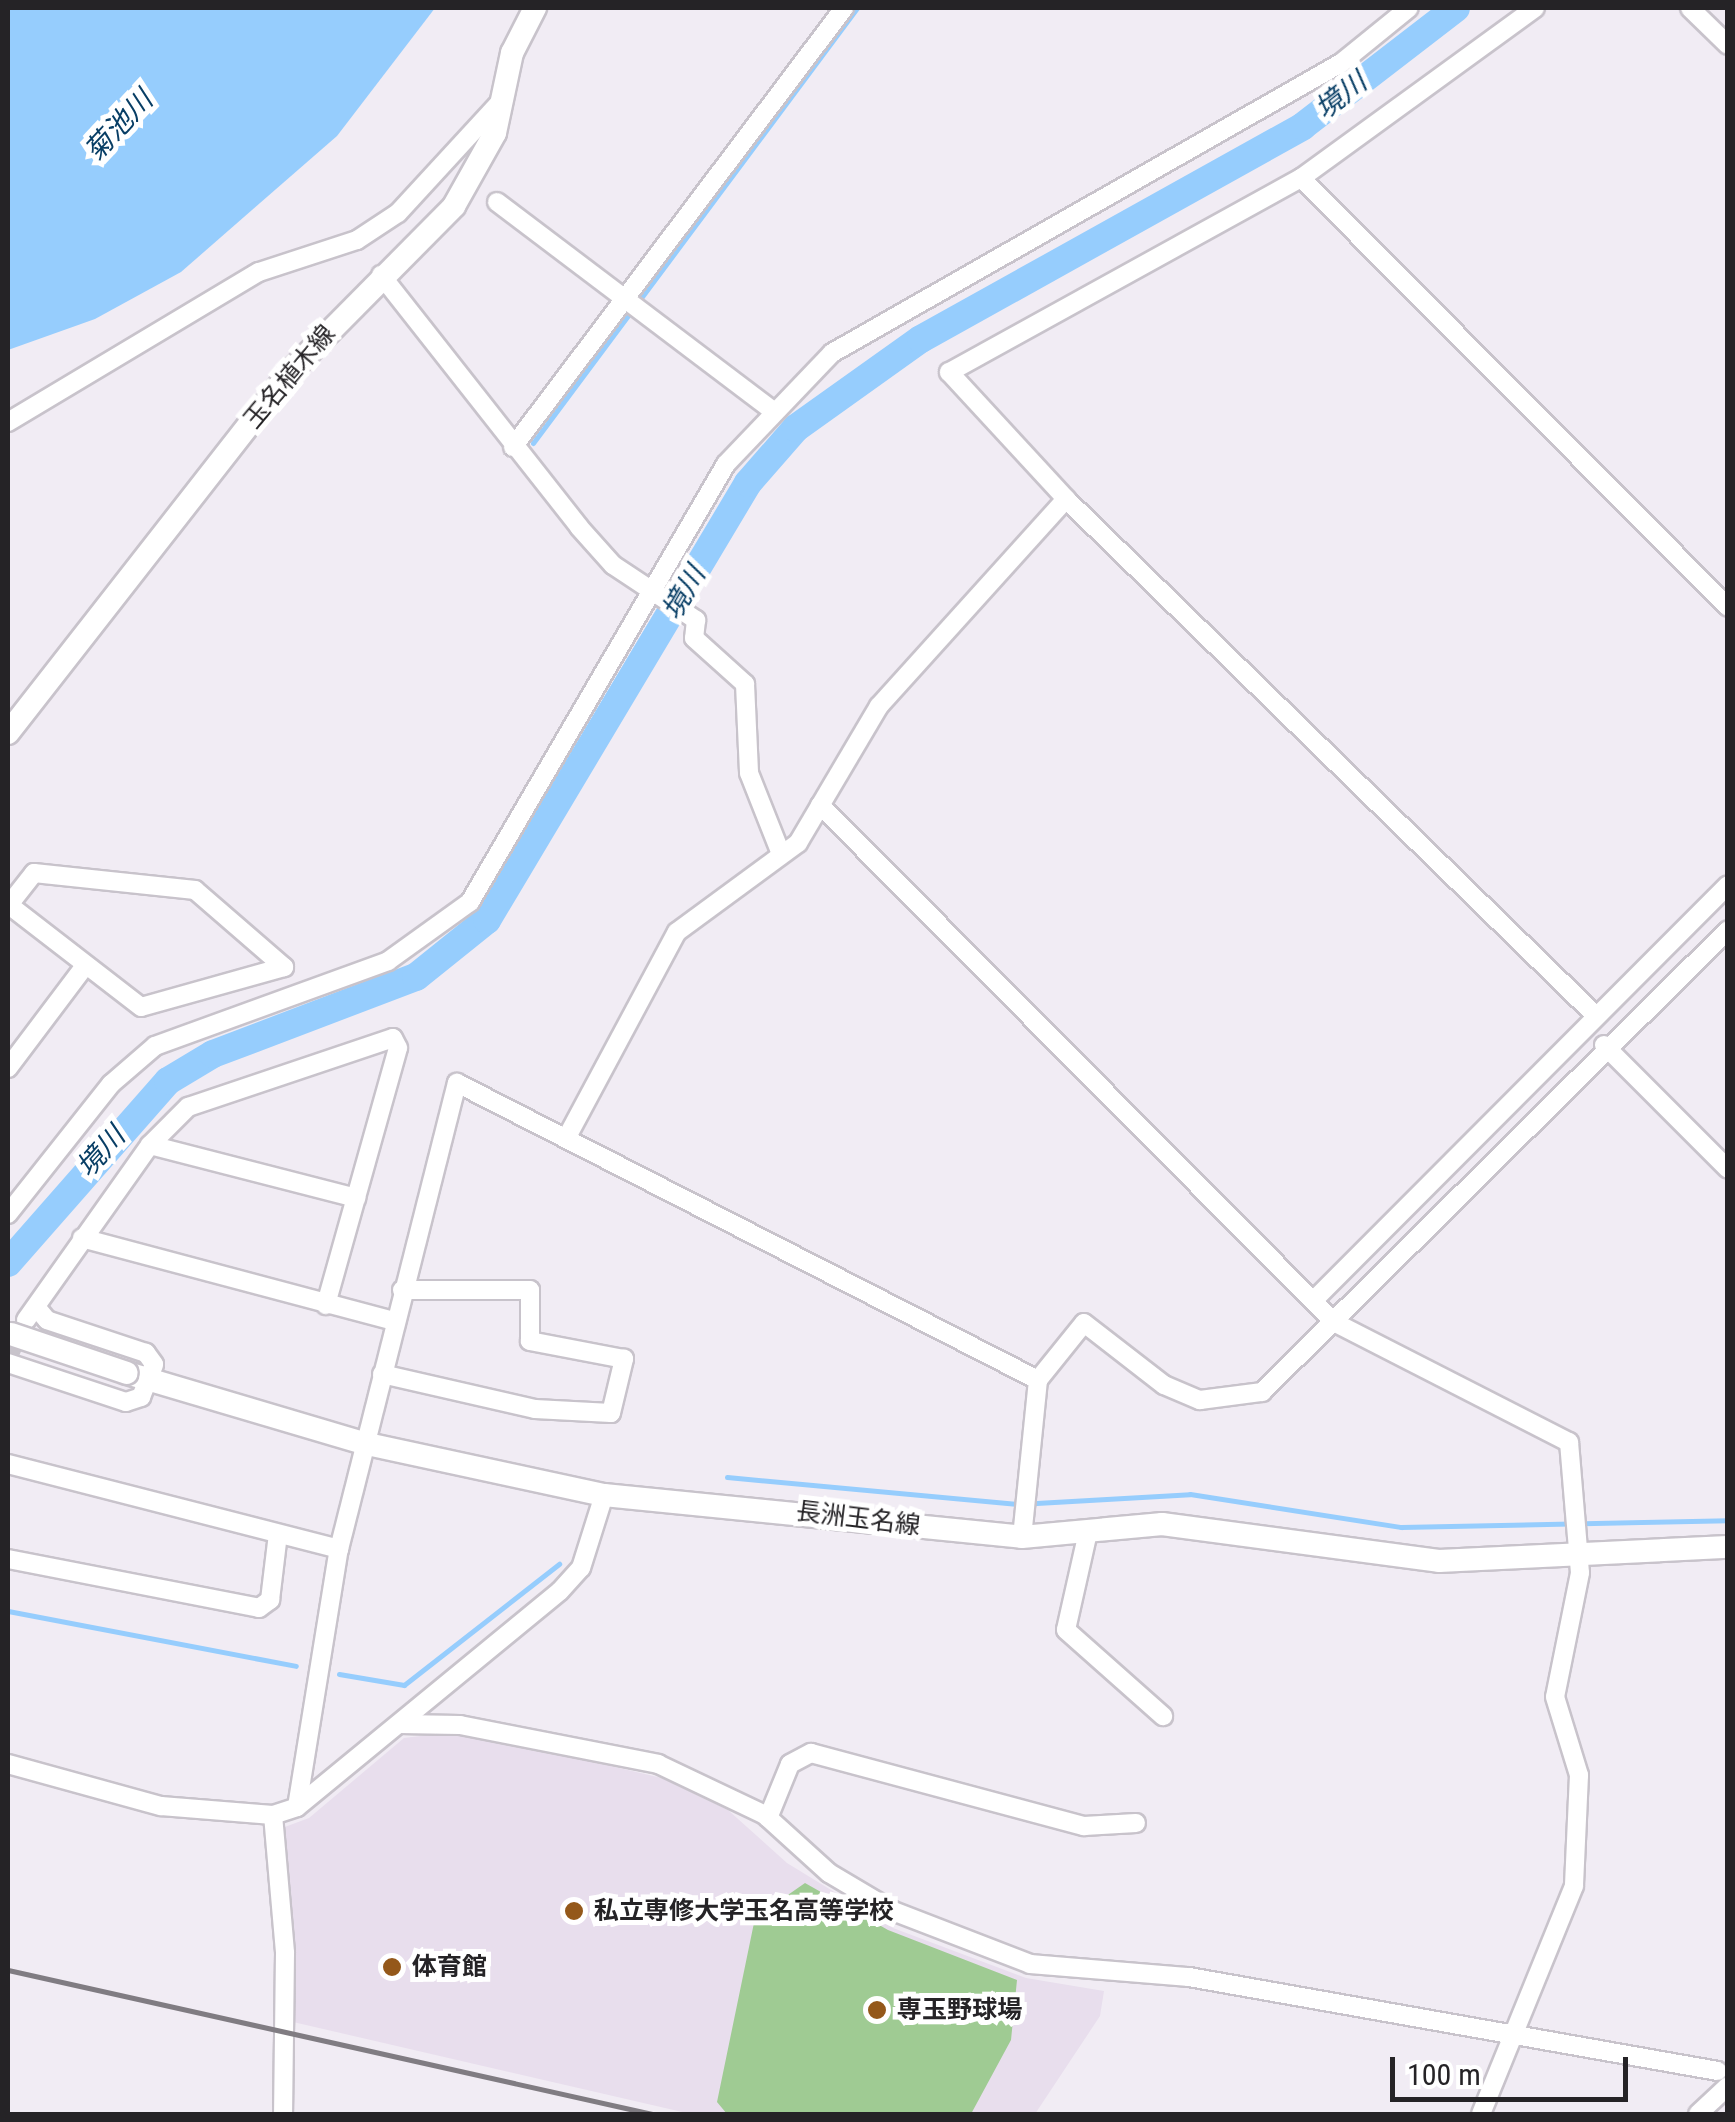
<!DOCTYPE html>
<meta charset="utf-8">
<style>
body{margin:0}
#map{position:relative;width:1735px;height:2122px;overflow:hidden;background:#f1ecf4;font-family:"Roboto Condensed","Noto Sans JP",sans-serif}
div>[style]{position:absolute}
.built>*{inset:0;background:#e8deed}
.green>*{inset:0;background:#9fcb93}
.water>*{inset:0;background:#96cdfd}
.stream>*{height:5px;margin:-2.5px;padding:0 2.5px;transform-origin:2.5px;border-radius:2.5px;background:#96cdfd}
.river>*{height:28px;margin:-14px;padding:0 14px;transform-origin:14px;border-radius:14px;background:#96cdfd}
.minor-tunnel>*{height:18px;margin-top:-9px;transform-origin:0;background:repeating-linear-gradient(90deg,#c8c4cb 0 18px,transparent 0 27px)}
.roads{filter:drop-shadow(2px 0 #c8c3cb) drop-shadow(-2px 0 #c8c3cb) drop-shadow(0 2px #c8c3cb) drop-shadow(0 -2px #c8c3cb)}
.minor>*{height:18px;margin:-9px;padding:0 9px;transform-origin:9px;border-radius:9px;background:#fff}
.major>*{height:22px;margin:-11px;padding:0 11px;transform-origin:11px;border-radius:11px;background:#fff}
.rail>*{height:5px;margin:-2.5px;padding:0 2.5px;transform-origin:2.5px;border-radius:2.5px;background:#807c82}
.bridges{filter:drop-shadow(2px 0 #c8c3cb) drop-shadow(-2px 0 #c8c3cb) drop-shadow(0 2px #c8c3cb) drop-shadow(0 -2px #c8c3cb)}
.major-bridge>*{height:22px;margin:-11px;padding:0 11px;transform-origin:11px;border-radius:11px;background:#fff}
.dots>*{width:28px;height:28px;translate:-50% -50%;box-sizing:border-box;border:5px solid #fff;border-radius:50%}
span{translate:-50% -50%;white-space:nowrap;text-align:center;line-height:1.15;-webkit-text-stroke:10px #fff;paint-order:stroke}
.street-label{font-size:25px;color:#252326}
.poi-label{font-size:25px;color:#252326;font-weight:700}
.left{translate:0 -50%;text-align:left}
.water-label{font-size:28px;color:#083e65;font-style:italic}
.frame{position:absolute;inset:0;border:10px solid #252326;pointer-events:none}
.scale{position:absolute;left:1390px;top:2057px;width:238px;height:45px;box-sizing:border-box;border:5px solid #252326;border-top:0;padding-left:12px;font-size:30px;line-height:35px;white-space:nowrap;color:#252326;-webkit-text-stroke:8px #fff;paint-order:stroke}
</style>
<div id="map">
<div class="built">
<i style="clip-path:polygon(461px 1731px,662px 1778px,728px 1810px,787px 1863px,893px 1928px,1026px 1978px,1104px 1991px,1100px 2016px,1035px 2114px,691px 2114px,293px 2022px,282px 1828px,309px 1818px,404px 1738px)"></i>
</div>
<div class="green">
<i style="clip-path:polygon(805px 1883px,888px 1930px,1017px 1980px,1011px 2040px,971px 2114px,727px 2114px,717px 2102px,755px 1918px)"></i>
</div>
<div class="water">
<i style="clip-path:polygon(8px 8px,435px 8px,337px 136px,181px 272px,95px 319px,8px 350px)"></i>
</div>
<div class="stream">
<i style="left:533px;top:443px;width:542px;rotate:-53.32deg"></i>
<i style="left:727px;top:1477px;width:293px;rotate:5.3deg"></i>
<i style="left:1019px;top:1504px;width:171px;rotate:-3.3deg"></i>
<i style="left:1190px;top:1494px;width:214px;rotate:8.9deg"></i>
<i style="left:1401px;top:1527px;width:327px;rotate:-1.2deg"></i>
<i style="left:8px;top:1611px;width:293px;rotate:10.8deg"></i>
<i style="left:339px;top:1674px;width:66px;rotate:9.6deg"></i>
<i style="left:404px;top:1685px;width:197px;rotate:-38deg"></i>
</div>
<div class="river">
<i style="left:8px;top:1263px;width:242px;rotate:-48.7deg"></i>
<i style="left:168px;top:1081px;width:52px;rotate:-31deg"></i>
<i style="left:213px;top:1054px;width:217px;rotate:-20.8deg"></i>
<i style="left:416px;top:977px;width:91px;rotate:-38.8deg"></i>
<i style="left:487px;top:920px;width:509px;rotate:-59.15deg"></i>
<i style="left:748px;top:483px;width:73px;rotate:-48.9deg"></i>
<i style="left:796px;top:428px;width:153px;rotate:-35.5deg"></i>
<i style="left:921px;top:339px;width:437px;rotate:-29.1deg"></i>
<i style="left:1303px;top:126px;width:193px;rotate:-37.6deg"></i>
</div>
<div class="minor-tunnel">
<i style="left:10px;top:1354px;width:32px;rotate:-66deg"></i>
</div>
<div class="roads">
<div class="minor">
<i style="left:1535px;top:8px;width:289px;rotate:144deg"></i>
<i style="left:1301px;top:178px;width:402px;rotate:151.1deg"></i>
<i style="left:949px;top:372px;width:173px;rotate:47.3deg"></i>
<i style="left:1066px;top:499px;width:735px;rotate:44.28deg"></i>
<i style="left:1690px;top:8px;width:53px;rotate:44.2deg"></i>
<i style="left:1301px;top:178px;width:605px;rotate:45.13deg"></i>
<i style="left:497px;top:202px;width:343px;rotate:37.1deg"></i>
<i style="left:381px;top:275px;width:320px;rotate:51.8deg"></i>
<i style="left:579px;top:527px;width:51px;rotate:48.2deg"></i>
<i style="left:613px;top:565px;width:100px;rotate:33.5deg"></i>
<i style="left:696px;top:620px;width:18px;rotate:96deg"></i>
<i style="left:694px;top:638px;width:69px;rotate:42deg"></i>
<i style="left:745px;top:684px;width:89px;rotate:87.4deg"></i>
<i style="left:749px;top:773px;width:87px;rotate:68.4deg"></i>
<i style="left:8px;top:422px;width:292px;rotate:-30.9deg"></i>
<i style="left:259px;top:272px;width:103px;rotate:-18.1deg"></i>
<i style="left:357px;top:240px;width:49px;rotate:-33.4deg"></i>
<i style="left:398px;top:213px;width:151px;rotate:-47.4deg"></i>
<i style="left:513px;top:447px;width:550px;rotate:-52.98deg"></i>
<i style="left:820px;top:805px;width:729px;rotate:45.17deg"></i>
<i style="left:1334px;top:1322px;width:264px;rotate:27.1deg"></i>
<i style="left:1569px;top:1442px;width:131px;rotate:85.2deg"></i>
<i style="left:1580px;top:1573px;width:126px;rotate:101.4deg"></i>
<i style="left:1555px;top:1697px;width:82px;rotate:72.9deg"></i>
<i style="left:1579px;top:1775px;width:111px;rotate:92.6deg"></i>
<i style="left:1574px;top:1886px;width:246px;rotate:112.2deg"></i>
<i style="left:8px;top:906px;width:42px;rotate:-51.8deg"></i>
<i style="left:34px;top:873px;width:162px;rotate:6deg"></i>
<i style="left:195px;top:890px;width:118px;rotate:40.9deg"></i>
<i style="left:284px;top:967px;width:148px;rotate:164.4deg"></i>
<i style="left:141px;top:1007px;width:167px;rotate:-142.3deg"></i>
<i style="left:1604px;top:1045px;width:175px;rotate:45deg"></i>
<i style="left:8px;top:1068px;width:128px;rotate:-53deg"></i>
<i style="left:568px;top:1135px;width:230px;rotate:-61.8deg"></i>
<i style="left:677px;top:932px;width:150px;rotate:-36.3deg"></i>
<i style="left:798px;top:843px;width:159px;rotate:-59.4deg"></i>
<i style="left:879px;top:706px;width:279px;rotate:-47.9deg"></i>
<i style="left:150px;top:1145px;width:213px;rotate:14.4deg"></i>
<i style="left:8px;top:1214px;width:166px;rotate:-51.6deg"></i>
<i style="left:111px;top:1084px;width:58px;rotate:-40.8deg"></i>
<i style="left:155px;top:1046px;width:248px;rotate:-20deg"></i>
<i style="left:388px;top:961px;width:101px;rotate:-35.7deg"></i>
<i style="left:470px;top:902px;width:507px;rotate:-59.69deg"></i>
<i style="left:726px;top:464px;width:153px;rotate:-46.3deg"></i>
<i style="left:832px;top:353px;width:586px;rotate:-29.67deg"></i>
<i style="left:1341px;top:63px;width:87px;rotate:-39deg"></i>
<i style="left:82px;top:1238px;width:324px;rotate:14.9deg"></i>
<i style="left:1314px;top:1300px;width:586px;rotate:-45.07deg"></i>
<i style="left:26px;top:1320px;width:214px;rotate:-54.7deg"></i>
<i style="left:150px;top:1145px;width:54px;rotate:-45deg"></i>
<i style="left:188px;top:1107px;width:216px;rotate:-18.6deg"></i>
<i style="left:393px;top:1038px;width:11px;rotate:63deg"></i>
<i style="left:398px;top:1048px;width:267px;rotate:105.7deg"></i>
<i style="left:8px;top:1363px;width:124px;rotate:18.3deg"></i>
<i style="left:126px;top:1402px;width:16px;rotate:-18deg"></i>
<i style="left:141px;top:1397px;width:35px;rotate:-68deg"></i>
<i style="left:154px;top:1364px;width:14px;rotate:-126deg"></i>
<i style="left:146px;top:1353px;width:104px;rotate:-161.6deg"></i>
<i style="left:47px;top:1320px;width:17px;rotate:-130deg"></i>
<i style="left:382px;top:1374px;width:157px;rotate:12.9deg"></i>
<i style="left:535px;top:1409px;width:76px;rotate:3deg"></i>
<i style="left:611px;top:1413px;width:56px;rotate:-76.5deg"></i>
<i style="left:624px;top:1359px;width:96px;rotate:-169.2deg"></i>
<i style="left:530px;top:1341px;width:51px;rotate:-90deg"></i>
<i style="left:530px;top:1290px;width:128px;rotate:180deg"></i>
<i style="left:1038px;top:1380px;width:73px;rotate:-51.1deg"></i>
<i style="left:1084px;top:1323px;width:101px;rotate:37.8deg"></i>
<i style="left:1164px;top:1385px;width:39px;rotate:23deg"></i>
<i style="left:1200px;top:1400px;width:63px;rotate:-7.4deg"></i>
<i style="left:1262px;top:1392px;width:656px;rotate:-44.75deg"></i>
<i style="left:8px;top:1464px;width:342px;rotate:14.4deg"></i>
<i style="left:1088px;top:1532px;width:100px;rotate:102.7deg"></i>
<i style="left:1066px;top:1630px;width:130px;rotate:41.6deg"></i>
<i style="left:8px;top:1559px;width:256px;rotate:11deg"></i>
<i style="left:259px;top:1608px;width:14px;rotate:-36deg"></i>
<i style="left:270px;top:1600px;width:66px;rotate:-83.1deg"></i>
<i style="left:400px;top:1724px;width:60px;rotate:1deg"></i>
<i style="left:460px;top:1725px;width:202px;rotate:11.1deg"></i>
<i style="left:658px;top:1764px;width:119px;rotate:25.5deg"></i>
<i style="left:765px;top:1815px;width:86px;rotate:42.2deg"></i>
<i style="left:829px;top:1873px;width:74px;rotate:30.7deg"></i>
<i style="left:893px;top:1911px;width:147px;rotate:21.1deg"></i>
<i style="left:1030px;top:1964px;width:160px;rotate:4.7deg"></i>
<i style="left:1189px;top:1977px;width:537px;rotate:10.08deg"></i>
<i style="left:8px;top:1764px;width:159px;rotate:15.4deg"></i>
<i style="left:161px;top:1806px;width:112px;rotate:4.6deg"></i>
<i style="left:273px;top:1815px;width:25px;rotate:-18deg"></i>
<i style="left:297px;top:1807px;width:340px;rotate:-39.4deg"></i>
<i style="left:560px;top:1591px;width:31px;rotate:-48deg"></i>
<i style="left:581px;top:1568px;width:77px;rotate:-72.5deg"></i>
<i style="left:297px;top:1807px;width:261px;rotate:-80.8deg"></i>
<i style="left:339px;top:1549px;width:481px;rotate:-75.8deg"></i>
<i style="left:457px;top:1083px;width:653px;rotate:27.08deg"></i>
<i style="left:1038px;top:1380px;width:158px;rotate:95.8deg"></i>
<i style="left:273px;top:1815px;width:139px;rotate:85deg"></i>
<i style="left:285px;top:1953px;width:161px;rotate:90.7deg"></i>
<i style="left:768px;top:1818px;width:58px;rotate:-67.8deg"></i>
<i style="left:790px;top:1764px;width:24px;rotate:-28deg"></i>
<i style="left:811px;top:1753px;width:283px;rotate:15deg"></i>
<i style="left:1084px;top:1826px;width:52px;rotate:-3.3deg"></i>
<i style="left:1698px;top:2114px;width:41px;rotate:-43deg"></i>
</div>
<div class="major">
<i style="left:8px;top:733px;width:455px;rotate:-52deg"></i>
<i style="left:288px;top:374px;width:236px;rotate:-45.3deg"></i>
<i style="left:454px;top:206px;width:84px;rotate:-60.7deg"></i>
<i style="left:495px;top:133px;width:82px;rotate:-78deg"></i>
<i style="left:512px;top:53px;width:51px;rotate:-62.9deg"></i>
<i style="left:127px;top:1373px;width:246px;rotate:16.5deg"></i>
<i style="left:363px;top:1443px;width:247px;rotate:12.2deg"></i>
<i style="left:604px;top:1495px;width:420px;rotate:5.7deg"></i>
<i style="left:1022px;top:1537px;width:141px;rotate:-5.3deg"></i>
<i style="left:1162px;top:1524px;width:279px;rotate:7.6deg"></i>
<i style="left:1439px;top:1561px;width:289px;rotate:-2.8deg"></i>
</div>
</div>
<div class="rail">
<i style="left:8px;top:1970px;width:660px;rotate:12.6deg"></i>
</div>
<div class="bridges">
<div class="major-bridge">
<i style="left:11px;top:1334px;width:122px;rotate:18.6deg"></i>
</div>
</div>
<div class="dots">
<i style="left:574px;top:1911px;background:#94581a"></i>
<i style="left:392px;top:1967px;background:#94581a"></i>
<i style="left:877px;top:2010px;background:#94581a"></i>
</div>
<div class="street-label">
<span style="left:290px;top:377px;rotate:-50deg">玉名植木線</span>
<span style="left:858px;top:1519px;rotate:7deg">長洲玉名線</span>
</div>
<div class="poi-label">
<span class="left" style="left:594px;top:1911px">私立専修大学玉名高等学校</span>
<span class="left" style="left:412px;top:1967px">体育館</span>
<span class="left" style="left:897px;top:2010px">専玉野球場</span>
</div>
<div class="water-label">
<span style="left:1341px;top:96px;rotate:-38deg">境川</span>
<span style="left:119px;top:126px;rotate:-47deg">菊池川</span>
<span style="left:684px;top:593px;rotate:-60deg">境川</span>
<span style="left:101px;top:1152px;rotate:-48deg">境川</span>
</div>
<div class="frame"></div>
<div class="scale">100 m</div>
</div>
